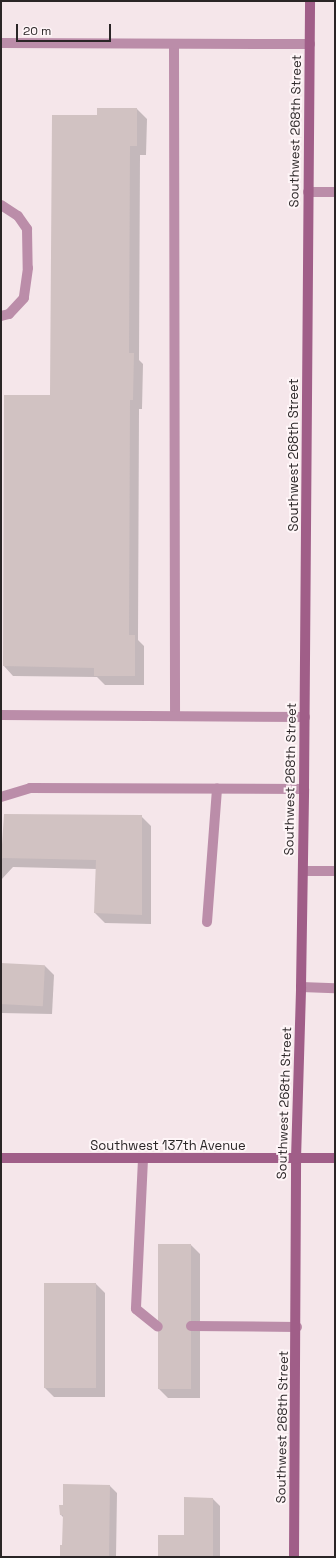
<!DOCTYPE html>
<style>
body{margin:0}
#map{position:relative;width:336px;height:1558px;overflow:hidden;background:#f5e6ea;font-family:"Space Grotesk",sans-serif}
div>[style]{position:absolute}
.shadow>*{inset:0;background:#0003}
.building>*{inset:0;background:#d1c2c2;transform-origin:0 0}
.lane>*{height:10px;margin:-5px;padding:0 5px;transform-origin:5px;border-radius:5px;background:#bb8da9}
.street>*{height:10px;margin:-5px;padding:0 5px;transform-origin:5px;border-radius:5px;background:#bb8da9}
.secondary>*{height:10px;margin:-5px;padding:0 5px;transform-origin:5px;border-radius:5px;background:#a05e88}
span{translate:-50% -50%;white-space:nowrap;text-align:center;line-height:1.15;-webkit-text-stroke:4px #fef5f7;paint-order:stroke}
.street-label{font-size:13px;color:#2a2526}
.frame{position:absolute;inset:0;border:2px solid #2a2526;pointer-events:none}
.scale{position:absolute;left:16px;top:24px;width:95px;height:18px;box-sizing:border-box;border:2px solid #2a2526;border-top:0;padding-left:5px;font-size:12px;line-height:14px;white-space:nowrap;color:#2a2526;-webkit-text-stroke:3px #fef5f7;paint-order:stroke}
</style>
<div id="map">
<div class="shadow">
<i style="clip-path:polygon(137px 109px,147px 119px,146px 155px,140px 155px,139px 360px,143px 364px,142px 409px,139px 409px,138px 640px,144px 646px,144px 685px,105px 685px,97px 677px,13px 676px,4px 666px,98px 116px)"></i>
<i style="clip-path:polygon(141px 816px,151px 826px,151px 924px,105px 923px,95px 913px,97px 869px,13px 867px,1px 880px,1px 845px,4px 848px)"></i>
<i style="clip-path:polygon(1px 964px,45px 966px,54px 975px,52px 1014px,1px 1013px)"></i>
<i style="clip-path:polygon(159px 1245px,191px 1245px,200px 1254px,200px 1398px,168px 1398px,159px 1389px)"></i>
<i style="clip-path:polygon(96px 1284px,105px 1293px,105px 1397px,54px 1397px,45px 1388px)"></i>
<i style="clip-path:polygon(110px 1486px,117px 1493px,116px 1557px,62px 1557px,61px 1555px,63px 1546px,64px 1518px,61px 1515px)"></i>
<i style="clip-path:polygon(213px 1499px,220px 1506px,220px 1557px,159px 1557px,185px 1536px)"></i>
</div>
<div class="building">
<i style="clip-path:polygon(97px 108px,137px 108px,137px 146px,130px 146px,129px 353px,134px 353px,133px 400px,130px 400px,129px 635px,135px 635px,135px 676px,94px 676px,94px 668px,3px 666px,4px 395px,50px 395px,52px 115px,97px 115px)"></i>
<i style="clip-path:polygon(4px 814px,142px 815px,142px 915px,94px 913px,96px 860px,3px 858px,1px 860px)"></i>
<i style="left:1px;top:963px;width:44px;height:41px;rotate:3deg"></i>
<i style="left:158px;top:1244px;width:33px;height:145px"></i>
<i style="left:44px;top:1283px;width:52px;height:105px"></i>
<i style="clip-path:polygon(63px 1484px,110px 1485px,109px 1557px,60px 1556px,60px 1545px,62px 1545px,63px 1515px,60px 1515px,59px 1505px,63px 1505px)"></i>
<i style="clip-path:polygon(184px 1497px,213px 1498px,213px 1557px,158px 1557px,158px 1535px,184px 1535px)"></i>
</div>
<div class="lane">
<i style="left:174px;top:44px;width:671px;rotate:89.91deg"></i>
<i style="left:1px;top:205px;width:20px;rotate:33deg"></i>
<i style="left:18px;top:216px;width:16px;rotate:55deg"></i>
<i style="left:27px;top:229px;width:39px;rotate:89deg"></i>
<i style="left:28px;top:268px;width:30px;rotate:98deg"></i>
<i style="left:24px;top:298px;width:22px;rotate:133deg"></i>
<i style="left:9px;top:314px;width:8px;rotate:166deg"></i>
<i style="left:1px;top:715px;width:304px;rotate:0.4deg"></i>
<i style="left:303px;top:871px;width:32px"></i>
<i style="left:207px;top:922px;width:134px;rotate:-85.7deg"></i>
<i style="left:301px;top:987px;width:34px;rotate:2deg"></i>
<i style="left:143px;top:1159px;width:150px;rotate:92.7deg"></i>
<i style="left:136px;top:1309px;width:28px;rotate:39deg"></i>
<i style="left:191px;top:1326px;width:106px;rotate:0.5deg"></i>
</div>
<div class="street">
<i style="left:1px;top:43px;width:309px;rotate:0.2deg"></i>
<i style="left:308px;top:192px;width:27px"></i>
<i style="left:1px;top:797px;width:30px;rotate:-17deg"></i>
<i style="left:30px;top:788px;width:274px;rotate:0.2deg"></i>
</div>
<div class="secondary">
<i style="left:1px;top:1158px;width:334px"></i>
<i style="left:294px;top:1557px;width:398px;rotate:-89.7deg"></i>
<i style="left:296px;top:1159px;width:172px;rotate:-88.3deg"></i>
<i style="left:301px;top:987px;width:198px;rotate:-89.1deg"></i>
<i style="left:304px;top:789px;width:788px;rotate:-89.56deg"></i>
</div>
<div class="street-label">
<span style="left:296px;top:131px;rotate:-89deg">Southwest 268th Street</span>
<span style="left:294px;top:455px;rotate:-90deg">Southwest 268th Street</span>
<span style="left:291px;top:779px;rotate:-89deg">Southwest 268th Street</span>
<span style="left:285px;top:1103px;rotate:-88deg">Southwest 268th Street</span>
<span style="left:168px;top:1146px">Southwest 137th Avenue</span>
<span style="left:283px;top:1427px;rotate:-89deg">Southwest 268th Street</span>
</div>
<div class="frame"></div>
<div class="scale">20 m</div>
</div>
